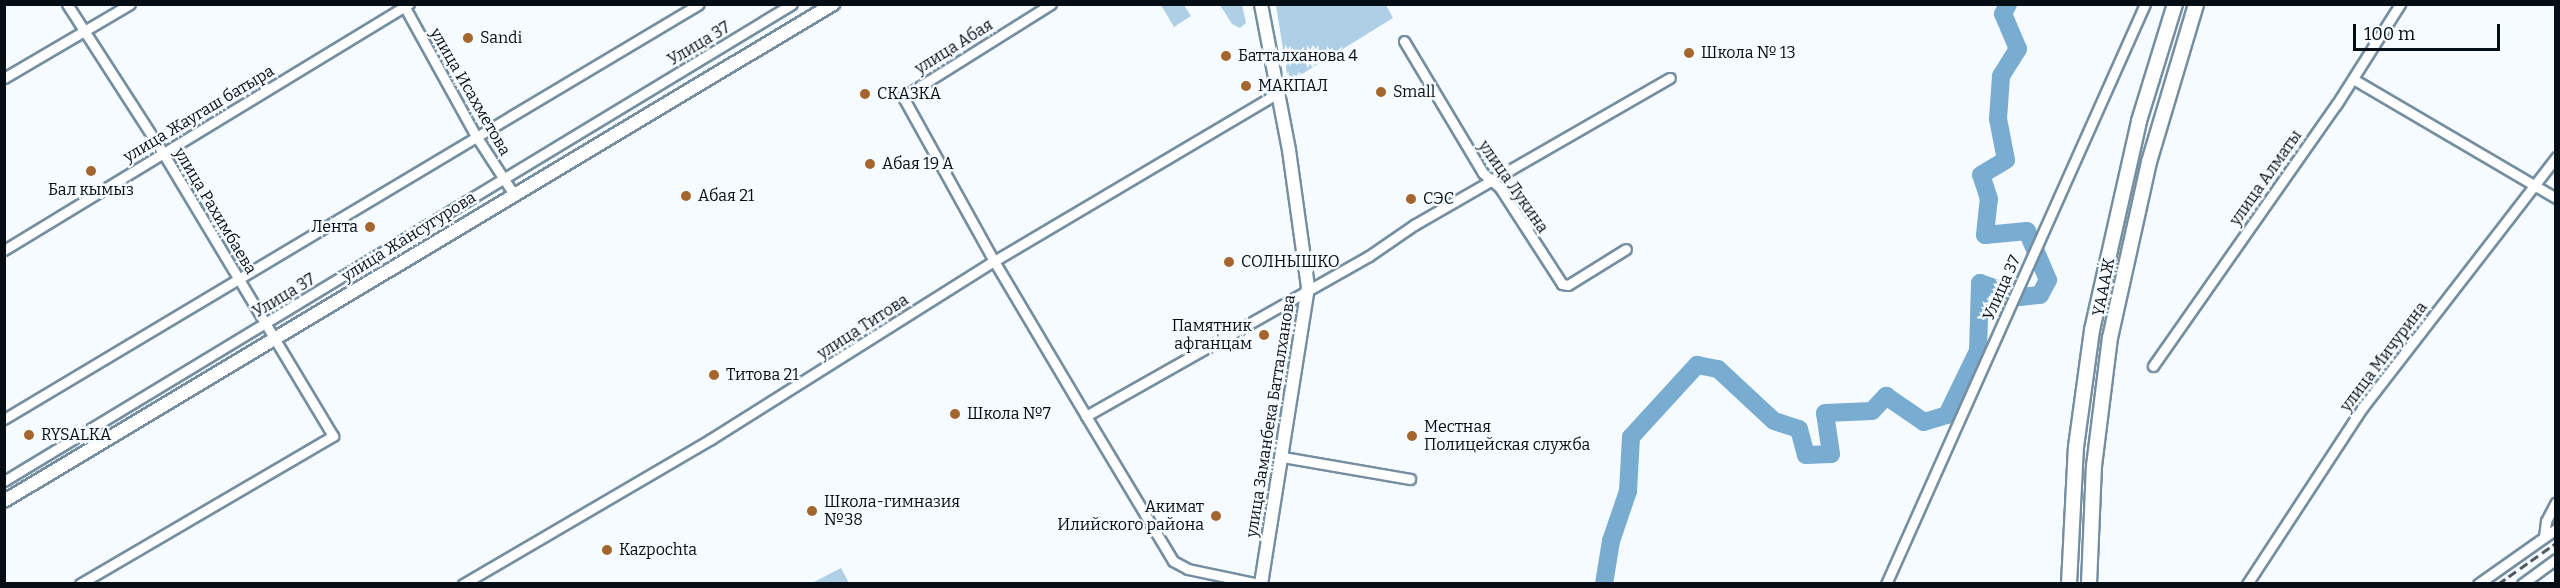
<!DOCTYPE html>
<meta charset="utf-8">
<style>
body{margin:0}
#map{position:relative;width:2560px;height:588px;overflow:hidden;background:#f5fbff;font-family:Bitter,serif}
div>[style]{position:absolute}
.green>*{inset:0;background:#afcfe6}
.river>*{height:18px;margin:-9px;padding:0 9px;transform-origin:9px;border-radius:9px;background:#78acd0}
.roads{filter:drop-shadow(2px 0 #758fa1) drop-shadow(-2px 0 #758fa1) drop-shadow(0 2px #758fa1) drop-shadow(0 -2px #758fa1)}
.minor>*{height:9px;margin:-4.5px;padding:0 4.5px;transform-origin:4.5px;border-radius:4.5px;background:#fff}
.major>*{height:12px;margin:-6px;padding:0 6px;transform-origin:6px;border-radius:6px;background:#fff}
.highway>*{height:14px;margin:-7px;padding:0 7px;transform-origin:7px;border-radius:7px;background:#fff}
.rail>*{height:3px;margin-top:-1.5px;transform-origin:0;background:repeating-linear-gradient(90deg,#525960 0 9px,transparent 0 13.5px)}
.dots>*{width:16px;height:16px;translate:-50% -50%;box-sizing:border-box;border:3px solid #f5fbff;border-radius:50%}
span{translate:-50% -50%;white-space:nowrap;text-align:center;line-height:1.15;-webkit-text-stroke:4.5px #f5fbff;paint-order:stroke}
.poi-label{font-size:16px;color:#060e15}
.left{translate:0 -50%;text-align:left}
.right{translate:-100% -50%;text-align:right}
.street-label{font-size:16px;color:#060e15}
.frame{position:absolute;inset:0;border:6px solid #060e15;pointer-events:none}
.scale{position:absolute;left:2353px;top:24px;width:147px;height:27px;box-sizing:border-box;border:3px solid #060e15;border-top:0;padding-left:8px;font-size:18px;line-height:21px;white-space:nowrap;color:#060e15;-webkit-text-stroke:4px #f5fbff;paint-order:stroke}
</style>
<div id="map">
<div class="green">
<i style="clip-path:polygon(1161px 5px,1184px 5px,1191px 16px,1174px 27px)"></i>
<i style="clip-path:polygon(1220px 5px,1242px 5px,1246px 23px,1240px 28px,1232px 24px)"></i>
<i style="clip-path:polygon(1276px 5px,1386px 5px,1393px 18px,1294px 79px,1287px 74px)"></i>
<i style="clip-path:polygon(841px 568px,849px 583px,812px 583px)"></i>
</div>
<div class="river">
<i style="left:1604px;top:584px;width:44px;rotate:-80.8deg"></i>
<i style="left:1611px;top:541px;width:53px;rotate:-71.2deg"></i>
<i style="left:1628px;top:491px;width:54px;rotate:-86.8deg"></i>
<i style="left:1631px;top:437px;width:98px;rotate:-47.5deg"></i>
<i style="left:1697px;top:365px;width:21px;rotate:11deg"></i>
<i style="left:1718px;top:369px;width:76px;rotate:42.9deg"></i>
<i style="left:1774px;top:421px;width:26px;rotate:18deg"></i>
<i style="left:1799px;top:429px;width:27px;rotate:75deg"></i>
<i style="left:1806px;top:455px;width:25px;rotate:-2deg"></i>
<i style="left:1831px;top:454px;width:41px;rotate:-98.3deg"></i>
<i style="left:1825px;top:413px;width:47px;rotate:-2.4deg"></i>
<i style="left:1872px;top:411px;width:21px;rotate:-47deg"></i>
<i style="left:1886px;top:396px;width:46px;rotate:34.4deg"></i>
<i style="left:1924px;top:422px;width:24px;rotate:-17deg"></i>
<i style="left:1947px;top:415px;width:71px;rotate:-64.2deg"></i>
<i style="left:1978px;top:351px;width:68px;rotate:-88.3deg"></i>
<i style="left:1980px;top:283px;width:42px;rotate:19.3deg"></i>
<i style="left:2020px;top:297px;width:20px;rotate:-6deg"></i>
<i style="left:2040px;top:295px;width:17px;rotate:-62deg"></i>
<i style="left:2048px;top:280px;width:53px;rotate:-113.2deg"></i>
<i style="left:2027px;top:231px;width:42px;rotate:174.6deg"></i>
<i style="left:1985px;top:235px;width:36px;rotate:-84deg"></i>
<i style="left:1989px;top:199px;width:25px;rotate:-108deg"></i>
<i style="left:1981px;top:175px;width:29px;rotate:-31deg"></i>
<i style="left:2006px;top:160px;width:42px;rotate:-101deg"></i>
<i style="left:1998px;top:119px;width:43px;rotate:-86deg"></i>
<i style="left:2001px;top:76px;width:32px;rotate:-58deg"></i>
<i style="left:2018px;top:49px;width:38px;rotate:-113deg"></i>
<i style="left:2003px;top:14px;width:11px;rotate:-63deg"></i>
</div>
<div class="roads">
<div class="minor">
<i style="left:67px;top:4px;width:177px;rotate:57.2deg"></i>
<i style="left:163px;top:153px;width:330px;rotate:59deg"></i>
<i style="left:333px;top:436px;width:293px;rotate:149.7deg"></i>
<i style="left:403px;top:4px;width:151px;rotate:61.1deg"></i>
<i style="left:476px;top:136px;width:68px;rotate:57deg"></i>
<i style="left:1051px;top:4px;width:175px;rotate:147.9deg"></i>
<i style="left:903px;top:97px;width:188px;rotate:61deg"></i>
<i style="left:994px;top:261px;width:180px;rotate:59.3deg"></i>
<i style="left:1086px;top:416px;width:325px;rotate:-29.5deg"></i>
<i style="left:1369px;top:256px;width:55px;rotate:-34.6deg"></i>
<i style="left:1414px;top:225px;width:295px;rotate:-29.9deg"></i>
<i style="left:1404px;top:41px;width:154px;rotate:59.1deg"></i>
<i style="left:1483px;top:173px;width:23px;rotate:41deg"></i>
<i style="left:1500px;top:188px;width:114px;rotate:57.1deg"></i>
<i style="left:1562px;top:284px;width:6px;rotate:9deg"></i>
<i style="left:1568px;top:285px;width:68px;rotate:-31.8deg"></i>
<i style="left:4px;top:78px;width:146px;rotate:-30.4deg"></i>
<i style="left:2353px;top:79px;width:235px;rotate:30.4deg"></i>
<i style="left:4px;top:250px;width:474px;rotate:-31.3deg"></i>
<i style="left:2153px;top:366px;width:319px;rotate:-55deg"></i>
<i style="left:2336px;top:105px;width:120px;rotate:-57.6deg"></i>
<i style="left:1086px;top:416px;width:169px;rotate:59deg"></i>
<i style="left:1173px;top:561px;width:17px;rotate:28deg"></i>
<i style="left:1188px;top:569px;width:74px;rotate:11.8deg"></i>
<i style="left:4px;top:419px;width:809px;rotate:-30.84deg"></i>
<i style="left:1283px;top:457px;width:129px;rotate:9.8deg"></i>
<i style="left:4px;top:481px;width:921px;rotate:-31.19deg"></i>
<i style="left:2544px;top:537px;width:16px;rotate:-83deg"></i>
<i style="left:2546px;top:521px;width:21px;rotate:-62deg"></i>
<i style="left:463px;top:584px;width:287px;rotate:-30.3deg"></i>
<i style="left:711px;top:439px;width:334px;rotate:-32.2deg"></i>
<i style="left:994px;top:261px;width:330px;rotate:-30.6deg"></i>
<i style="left:1886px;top:584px;width:635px;rotate:-65.94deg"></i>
<i style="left:2247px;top:584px;width:212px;rotate:-56.8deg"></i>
<i style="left:2363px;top:407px;width:316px;rotate:-52.3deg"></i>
<i style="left:2478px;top:584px;width:95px;rotate:-35.2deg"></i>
<i style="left:2522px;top:584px;width:42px;rotate:-36.3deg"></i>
</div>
<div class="major">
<i style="left:4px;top:501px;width:967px;rotate:-30.94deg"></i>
<i style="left:1261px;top:584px;width:301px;rotate:-81deg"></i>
<i style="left:1308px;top:287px;width:138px;rotate:-97.9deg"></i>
<i style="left:1289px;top:150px;width:149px;rotate:-100.9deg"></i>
</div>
<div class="highway">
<i style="left:2069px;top:584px;width:137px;rotate:-87.1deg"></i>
<i style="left:2076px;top:447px;width:118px;rotate:-82.2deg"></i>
<i style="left:2092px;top:330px;width:214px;rotate:-77.3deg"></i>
<i style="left:2139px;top:121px;width:122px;rotate:-72.9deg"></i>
<i style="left:2089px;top:584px;width:118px;rotate:-87.6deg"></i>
<i style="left:2094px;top:466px;width:129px;rotate:-82.9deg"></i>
<i style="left:2110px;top:338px;width:180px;rotate:-77.5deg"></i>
<i style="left:2149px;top:162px;width:165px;rotate:-73.4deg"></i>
</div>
</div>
<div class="rail">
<i style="left:2498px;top:584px;width:71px;rotate:-35.3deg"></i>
</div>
<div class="dots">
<i style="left:468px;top:38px;background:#a5662e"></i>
<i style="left:1689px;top:53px;background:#a5662e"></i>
<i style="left:1226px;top:56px;background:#a5662e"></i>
<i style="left:1246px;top:86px;background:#a5662e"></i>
<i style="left:1381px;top:92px;background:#a5662e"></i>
<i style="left:865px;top:94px;background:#a5662e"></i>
<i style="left:870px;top:164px;background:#a5662e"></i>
<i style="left:91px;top:171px;background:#a5662e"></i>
<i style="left:686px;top:196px;background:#a5662e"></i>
<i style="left:1411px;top:199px;background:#a5662e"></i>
<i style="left:370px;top:227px;background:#a5662e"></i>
<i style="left:1229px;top:262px;background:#a5662e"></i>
<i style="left:1264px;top:335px;background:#a5662e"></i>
<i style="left:714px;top:375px;background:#a5662e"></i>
<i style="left:955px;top:414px;background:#a5662e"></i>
<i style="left:29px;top:435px;background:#a5662e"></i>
<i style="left:1412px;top:436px;background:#a5662e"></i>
<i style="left:812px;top:511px;background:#a5662e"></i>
<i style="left:1216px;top:516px;background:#a5662e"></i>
<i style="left:607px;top:550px;background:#a5662e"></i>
</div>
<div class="poi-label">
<span class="left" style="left:480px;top:38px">Sandi</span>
<span class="left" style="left:1701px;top:53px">Школа № 13</span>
<span class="left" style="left:1238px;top:56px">Батталханова 4</span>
<span class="left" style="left:1258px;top:86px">МАКПАЛ</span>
<span class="left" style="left:1393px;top:92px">Small</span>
<span class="left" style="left:877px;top:94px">СКАЗКА</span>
<span class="left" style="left:882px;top:164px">Абая 19 А</span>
<span style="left:91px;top:190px">Бал кымыз</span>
<span class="left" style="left:698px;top:196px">Абая 21</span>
<span class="left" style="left:1423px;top:199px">СЭС</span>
<span class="right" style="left:358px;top:227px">Лента</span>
<span class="left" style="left:1241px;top:262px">СОЛНЫШКО</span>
<span class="right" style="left:1252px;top:335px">Памятник<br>афганцам</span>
<span class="left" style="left:726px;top:375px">Титова 21</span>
<span class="left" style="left:967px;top:414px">Школа №7</span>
<span class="left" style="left:1424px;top:436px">Местная<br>Полицейская служба</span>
<span class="left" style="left:41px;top:435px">RYSALKA</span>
<span class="left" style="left:824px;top:511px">Школа-гимназия<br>№38</span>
<span class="right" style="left:1204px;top:516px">Акимат<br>Илийского района</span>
<span class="left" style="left:619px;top:550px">Kazpochta</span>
</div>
<div class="street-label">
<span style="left:699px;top:44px;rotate:-31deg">Улица 37</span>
<span style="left:954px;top:47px;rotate:-32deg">улица Абая</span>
<span style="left:470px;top:92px;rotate:60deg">улица Исахметова</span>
<span style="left:199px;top:114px;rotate:-31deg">улица Жаугаш батыра</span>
<span style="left:2266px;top:178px;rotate:-55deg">улица Алматы</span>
<span style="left:1513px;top:187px;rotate:55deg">улица Лукина</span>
<span style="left:215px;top:211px;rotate:59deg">улица Рахимбаева</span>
<span style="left:409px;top:237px;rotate:-32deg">улица Жансугурова</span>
<span style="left:2104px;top:287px;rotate:-79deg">ҮАААЖ</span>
<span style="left:2002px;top:288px;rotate:-66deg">Улица 37</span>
<span style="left:284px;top:296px;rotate:-31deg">Улица 37</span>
<span style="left:863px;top:327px;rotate:-33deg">улица Титова</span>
<span style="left:2384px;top:357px;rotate:-53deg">улица Мичурина</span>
<span style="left:1271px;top:416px;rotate:-81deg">улица Заманбека Батталханова</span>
</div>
<div class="frame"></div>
<div class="scale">100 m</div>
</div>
